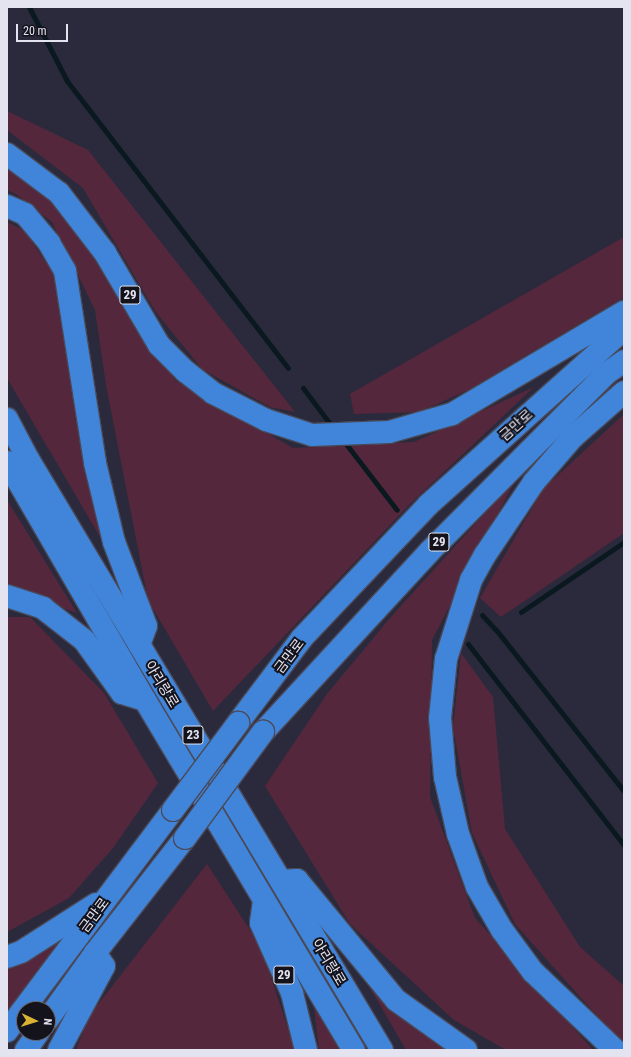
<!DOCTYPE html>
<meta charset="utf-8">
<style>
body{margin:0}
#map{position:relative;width:631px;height:1057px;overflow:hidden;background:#2b2a3c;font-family:"Roboto Condensed","Noto Sans KR",sans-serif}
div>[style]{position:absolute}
.green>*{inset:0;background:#55273c}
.stream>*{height:5px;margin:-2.5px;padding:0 2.5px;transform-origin:2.5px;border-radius:2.5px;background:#0a191f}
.roads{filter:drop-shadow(1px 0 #4a4958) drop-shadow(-1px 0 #4a4958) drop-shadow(0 1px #4a4958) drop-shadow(0 -1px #4a4958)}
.trunk>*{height:22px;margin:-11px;padding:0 11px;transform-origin:11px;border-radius:11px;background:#4085da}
.bridges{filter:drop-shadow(1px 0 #4a4958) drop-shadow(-1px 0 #4a4958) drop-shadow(0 1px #4a4958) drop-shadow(0 -1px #4a4958)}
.trunk-bridge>*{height:22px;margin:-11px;padding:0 11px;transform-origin:11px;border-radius:11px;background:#4085da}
span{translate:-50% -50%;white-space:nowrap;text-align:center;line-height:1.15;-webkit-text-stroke:4px #14131c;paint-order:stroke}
.shield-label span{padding:1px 3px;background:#14131c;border:1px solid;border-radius:3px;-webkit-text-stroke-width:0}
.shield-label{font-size:13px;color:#e4e4f0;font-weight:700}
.street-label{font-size:14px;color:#e4e4f0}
.frame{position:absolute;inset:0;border:8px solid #e4e4f0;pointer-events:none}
.north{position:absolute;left:16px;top:1001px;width:40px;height:40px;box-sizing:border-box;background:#14131c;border:1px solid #676771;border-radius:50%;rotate:94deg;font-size:11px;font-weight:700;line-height:16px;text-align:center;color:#e4e4f0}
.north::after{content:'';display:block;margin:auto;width:14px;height:18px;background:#dab333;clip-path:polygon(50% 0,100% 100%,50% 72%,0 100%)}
.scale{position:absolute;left:16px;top:24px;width:52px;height:18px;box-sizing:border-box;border:2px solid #e4e4f0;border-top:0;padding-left:5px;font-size:12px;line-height:14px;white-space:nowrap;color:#e4e4f0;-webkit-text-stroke:3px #14131c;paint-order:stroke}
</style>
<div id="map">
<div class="green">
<i style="clip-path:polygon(7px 111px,88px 150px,295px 412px,270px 407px,202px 369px,155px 311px,83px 188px,7px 130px)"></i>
<i style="clip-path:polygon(7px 164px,45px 191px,72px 222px,176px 381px,293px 448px,414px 442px,534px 387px,410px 504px,213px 711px,148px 600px,106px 385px,95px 310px,52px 222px,16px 194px,7px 190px)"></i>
<i style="clip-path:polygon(7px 222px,25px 231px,55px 276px,103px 542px,7px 378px)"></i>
<i style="clip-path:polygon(624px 237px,624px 297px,470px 389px,420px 412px,354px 414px,350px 394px)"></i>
<i style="clip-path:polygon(624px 414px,624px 533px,501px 617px,480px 598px,543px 489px)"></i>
<i style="clip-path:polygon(516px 479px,432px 640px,430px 797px,475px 918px,593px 1050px,506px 1050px,454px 1020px,350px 924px,265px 786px,327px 694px,390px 618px)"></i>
<i style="clip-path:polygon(7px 500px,77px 613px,7px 588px)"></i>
<i style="clip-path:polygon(7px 617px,30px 617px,104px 693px,158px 783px,113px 848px,69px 898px,7px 932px)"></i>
<i style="clip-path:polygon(461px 653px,493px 697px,505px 829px,580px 947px,624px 986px,624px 1046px,515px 924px,472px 833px,453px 727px)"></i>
<i style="clip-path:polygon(207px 864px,261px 947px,295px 1050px,76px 1050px,89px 1016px)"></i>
<i style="clip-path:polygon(63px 939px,7px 1012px,7px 960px)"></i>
<i style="clip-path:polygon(362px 974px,448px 1050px,406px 1050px)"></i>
<i style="clip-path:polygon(314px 1006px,340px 1050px,319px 1050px)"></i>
</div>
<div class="stream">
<i style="left:29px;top:7px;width:83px;rotate:62.8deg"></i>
<i style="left:67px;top:81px;width:362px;rotate:52.4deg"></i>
<i style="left:303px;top:388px;width:51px;rotate:52.9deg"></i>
<i style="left:343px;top:440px;width:88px;rotate:52.4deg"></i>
<i style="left:521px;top:612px;width:125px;rotate:-34.2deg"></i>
<i style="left:482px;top:615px;width:22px;rotate:47deg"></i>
<i style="left:497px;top:631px;width:204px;rotate:51.6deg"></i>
<i style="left:468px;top:644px;width:254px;rotate:52.2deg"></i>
</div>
<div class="roads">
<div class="trunk">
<i style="left:7px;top:154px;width:65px;rotate:36.9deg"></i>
<i style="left:59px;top:193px;width:76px;rotate:52.5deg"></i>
<i style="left:105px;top:253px;width:107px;rotate:59.6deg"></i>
<i style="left:159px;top:345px;width:37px;rotate:45deg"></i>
<i style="left:185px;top:371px;width:36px;rotate:38deg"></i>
<i style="left:213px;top:393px;width:59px;rotate:27deg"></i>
<i style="left:266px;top:420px;width:48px;rotate:18.1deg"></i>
<i style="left:312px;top:435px;width:77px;rotate:-2.2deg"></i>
<i style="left:389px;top:432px;width:66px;rotate:-15.9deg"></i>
<i style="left:452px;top:414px;width:200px;rotate:-30.7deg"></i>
<i style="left:7px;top:206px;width:20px;rotate:24deg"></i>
<i style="left:25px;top:214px;width:38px;rotate:50deg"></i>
<i style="left:49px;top:243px;width:32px;rotate:60deg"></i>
<i style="left:65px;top:271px;width:194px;rotate:81.1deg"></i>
<i style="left:95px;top:463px;width:81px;rotate:76.5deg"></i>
<i style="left:114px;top:542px;width:90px;rotate:69.1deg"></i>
<i style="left:146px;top:626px;width:20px;rotate:110deg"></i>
<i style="left:7px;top:419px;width:45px;rotate:62.3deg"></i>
<i style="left:28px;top:459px;width:689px;rotate:59.08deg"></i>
<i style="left:7px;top:462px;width:275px;rotate:59.9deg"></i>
<i style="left:145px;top:700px;width:408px;rotate:59.2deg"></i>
<i style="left:7px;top:596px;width:38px;rotate:18deg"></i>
<i style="left:43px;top:608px;width:52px;rotate:38deg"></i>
<i style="left:84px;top:640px;width:65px;rotate:54.4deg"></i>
<i style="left:122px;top:693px;width:24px;rotate:17deg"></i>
<i style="left:238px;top:723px;width:106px;rotate:-53deg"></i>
<i style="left:302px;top:638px;width:183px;rotate:-46.5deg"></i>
<i style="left:428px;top:505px;width:263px;rotate:-41.9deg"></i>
<i style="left:263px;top:732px;width:246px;rotate:-47.3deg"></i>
<i style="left:430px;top:551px;width:251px;rotate:-45.2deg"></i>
<i style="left:607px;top:373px;width:21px;rotate:-35deg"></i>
<i style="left:281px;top:881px;width:16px;rotate:-4deg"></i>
<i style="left:297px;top:880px;width:156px;rotate:50.5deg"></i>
<i style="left:396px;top:1000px;width:86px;rotate:35.5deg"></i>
<i style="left:264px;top:901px;width:22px;rotate:98deg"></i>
<i style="left:261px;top:923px;width:77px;rotate:66.1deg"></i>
<i style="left:292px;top:993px;width:59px;rotate:76.2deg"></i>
<i style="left:7px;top:957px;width:15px;rotate:-20deg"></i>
<i style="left:21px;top:952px;width:89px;rotate:-32.6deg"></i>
<i style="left:48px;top:1019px;width:81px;rotate:-54.5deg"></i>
<i style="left:95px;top:953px;width:146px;rotate:-52deg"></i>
<i style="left:7px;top:1031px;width:276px;rotate:-53.1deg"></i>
<i style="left:26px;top:1050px;width:21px;rotate:-55deg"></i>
<i style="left:59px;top:1050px;width:95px;rotate:-61.8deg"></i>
<i style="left:104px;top:966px;width:16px;rotate:-125deg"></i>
<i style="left:615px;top:1050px;width:113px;rotate:-136.4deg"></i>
<i style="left:533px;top:972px;width:52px;rotate:-126.4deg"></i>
<i style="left:502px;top:930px;width:50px;rotate:-120.2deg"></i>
<i style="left:477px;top:887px;width:56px;rotate:-109.7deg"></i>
<i style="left:458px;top:834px;width:58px;rotate:-102.8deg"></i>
<i style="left:445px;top:777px;width:59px;rotate:-94.8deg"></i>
<i style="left:440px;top:718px;width:59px;rotate:-84.2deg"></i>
<i style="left:446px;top:659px;width:83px;rotate:-72.4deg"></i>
<i style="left:471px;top:580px;width:29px;rotate:-61deg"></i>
<i style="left:485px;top:555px;width:88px;rotate:-56.1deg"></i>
<i style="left:534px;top:482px;width:60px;rotate:-49.1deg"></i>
<i style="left:573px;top:437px;width:68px;rotate:-41.4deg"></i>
</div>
</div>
<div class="bridges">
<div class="trunk-bridge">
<i style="left:173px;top:810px;width:109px;rotate:-53.2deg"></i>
<i style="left:185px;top:838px;width:132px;rotate:-53.7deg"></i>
</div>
</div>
<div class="shield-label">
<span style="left:130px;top:295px">29</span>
<span style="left:439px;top:542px">29</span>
<span style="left:193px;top:735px">23</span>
<span style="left:284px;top:975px">29</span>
</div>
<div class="street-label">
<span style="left:516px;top:425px;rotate:-42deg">금만로</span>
<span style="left:289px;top:656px;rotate:-53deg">금만로</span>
<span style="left:162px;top:684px;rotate:59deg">아리랑로</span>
<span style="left:94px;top:915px;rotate:-53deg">금만로</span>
<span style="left:329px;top:962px;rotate:59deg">아리랑로</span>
</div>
<div class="frame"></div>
<div class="north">N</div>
<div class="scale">20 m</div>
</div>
